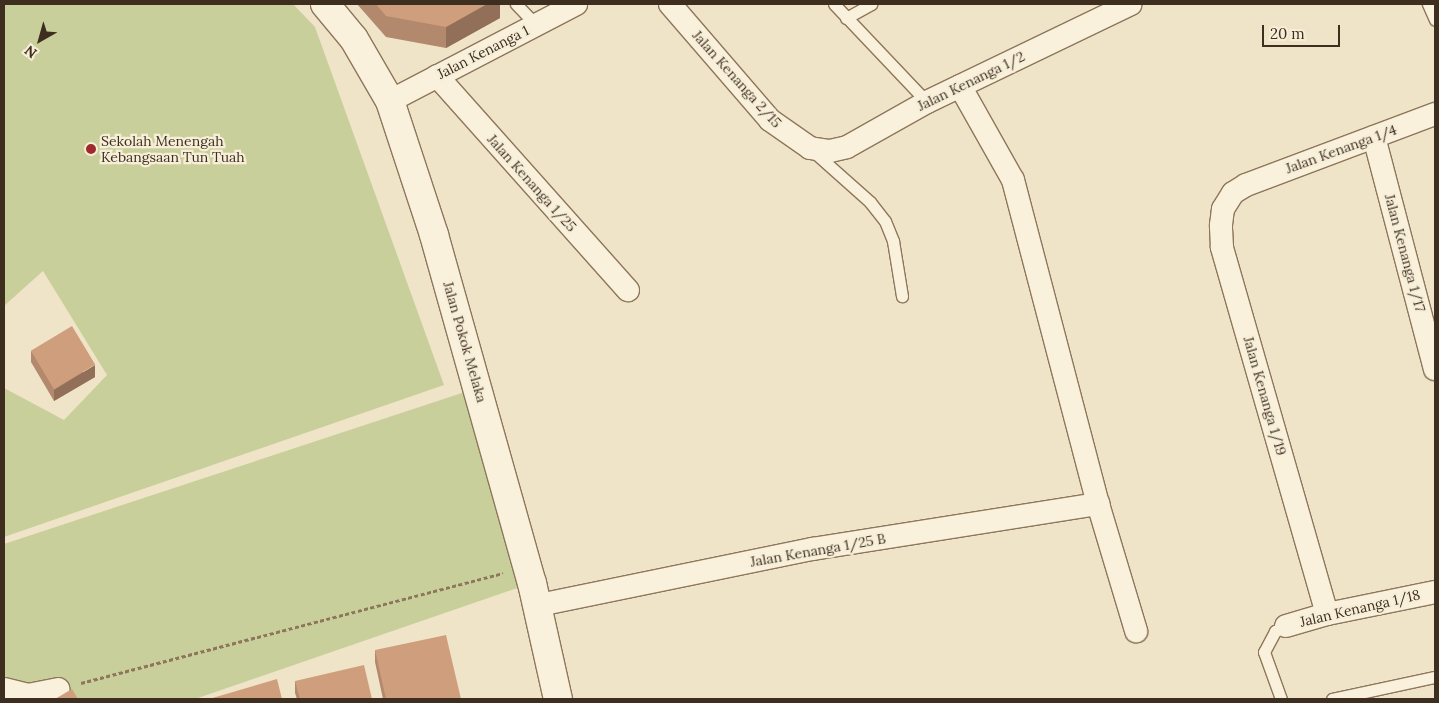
<!DOCTYPE html>
<style>
body{margin:0}
#map{position:relative;width:1439px;height:703px;overflow:hidden;background:#f0e4c8;font-family:Lora,serif}
div>[style]{position:absolute}
.green>*{inset:0;background:#c9cf9b}
.path>*{height:3px;margin-top:-1.5px;transform-origin:0;background:repeating-linear-gradient(90deg,#8d765c 0 4px,transparent 0 6.5px)}
.roads{filter:drop-shadow(1px 0 #8d765c) drop-shadow(-1px 0 #8d765c) drop-shadow(0 1px #8d765c) drop-shadow(0 -1px #8d765c)}
.lane>*{height:11px;margin:-5.5px;padding:0 5.5px;transform-origin:5.5px;border-radius:5.5px;background:#faf1dc}
.street>*{height:22px;margin:-11px;padding:0 11px;transform-origin:11px;border-radius:11px;background:#faf1dc}
.secondary>*{height:28px;margin:-14px;padding:0 14px;transform-origin:14px;border-radius:14px;background:#faf1dc}
.wall>*{inset:0;background:#b2896c}
.shaded-wall>*{inset:0;background:#916f58}
.building>*{inset:0;background:#cf9f7d;transform-origin:0 0}
.dots>*{width:14px;height:14px;translate:-50% -50%;box-sizing:border-box;border:2px solid #f7eed8;border-radius:50%}
span{translate:-50% -50%;white-space:nowrap;text-align:center;line-height:1.15;-webkit-text-stroke:4.5px #f7eed8;paint-order:stroke}
.street-label{font-size:14px;color:#3d2e20}
.poi-label{font-size:14px;color:#3d2e20}
.left{translate:0 -50%;text-align:left}
.frame{position:absolute;inset:0;border:5px solid #3d2e20;pointer-events:none}
.north{position:absolute;left:15px;top:15px;width:50px;height:50px;-webkit-text-stroke:4px #f7eed8;paint-order:stroke;rotate:218deg;font-size:14px;font-weight:700;line-height:20px;text-align:center;color:#3d2e20}
.north::after{content:'';display:block;margin:auto;width:18px;height:22px;background:#3d2e20;clip-path:polygon(50% 0,100% 100%,50% 72%,0 100%)}
.scale{position:absolute;left:1262px;top:25px;width:78px;height:22px;box-sizing:border-box;border:2px solid #3d2e20;border-top:0;padding-left:6px;font-size:15px;line-height:18px;white-space:nowrap;color:#3d2e20;-webkit-text-stroke:4px #f7eed8;paint-order:stroke}
</style>
<div id="map">
<div class="green">
<i style="clip-path:polygon(4px 4px,293px 4px,315px 27px,444px 385px,4px 537px,4px 388px,64px 420px,107px 375px,43px 271px,4px 306px)"></i>
<i style="clip-path:polygon(477px 388px,532px 583px,195px 699px,71px 699px,4px 679px,4px 544px)"></i>
</div>
<div class="path">
<i style="left:81px;top:683px;width:436px;rotate:-14.6deg"></i>
</div>
<div class="roads">
<div class="lane">
<i style="left:516px;top:4px;width:29px;rotate:46deg"></i>
<i style="left:834px;top:4px;width:135px;rotate:46.5deg"></i>
<i style="left:1428px;top:4px;width:17px;rotate:66deg"></i>
<i style="left:846px;top:18px;width:29px;rotate:-29deg"></i>
<i style="left:815px;top:153px;width:74px;rotate:41.7deg"></i>
<i style="left:870px;top:202px;width:24px;rotate:52deg"></i>
<i style="left:885px;top:221px;width:22px;rotate:68deg"></i>
<i style="left:893px;top:241px;width:56px;rotate:80.7deg"></i>
<i style="left:1281px;top:699px;width:50px;rotate:-109.9deg"></i>
<i style="left:1264px;top:652px;width:24px;rotate:-62deg"></i>
<i style="left:1275px;top:631px;width:12px;rotate:-24deg"></i>
<i style="left:1332px;top:699px;width:105px;rotate:-12.1deg"></i>
</div>
<div class="street">
<i style="left:670px;top:4px;width:153px;rotate:49.2deg"></i>
<i style="left:770px;top:120px;width:49px;rotate:35deg"></i>
<i style="left:810px;top:148px;width:20px;rotate:9deg"></i>
<i style="left:830px;top:151px;width:17px;rotate:-13deg"></i>
<i style="left:847px;top:147px;width:92px;rotate:-29.4deg"></i>
<i style="left:927px;top:102px;width:226px;rotate:-25.7deg"></i>
<i style="left:437px;top:76px;width:287px;rotate:48.3deg"></i>
<i style="left:960px;top:86px;width:108px;rotate:60.6deg"></i>
<i style="left:1013px;top:180px;width:335px;rotate:75.3deg"></i>
<i style="left:1098px;top:504px;width:133px;rotate:73.3deg"></i>
<i style="left:390px;top:101px;width:210px;rotate:-27.5deg"></i>
<i style="left:1374px;top:137px;width:240px;rotate:75.3deg"></i>
<i style="left:539px;top:605px;width:280px;rotate:-11.6deg"></i>
<i style="left:813px;top:549px;width:289px;rotate:-9deg"></i>
<i style="left:1327px;top:614px;width:382px;rotate:-106deg"></i>
<i style="left:1222px;top:247px;width:22px;rotate:-93deg"></i>
<i style="left:1221px;top:225px;width:16px;rotate:-83deg"></i>
<i style="left:1223px;top:209px;width:19px;rotate:-58deg"></i>
<i style="left:1233px;top:193px;width:15px;rotate:-32deg"></i>
<i style="left:1246px;top:185px;width:202px;rotate:-20.6deg"></i>
<i style="left:1286px;top:626px;width:43px;rotate:-16.3deg"></i>
<i style="left:1327px;top:614px;width:110px;rotate:-11.5deg"></i>
<i style="left:4px;top:689px;width:25px;rotate:14deg"></i>
<i style="left:28px;top:695px;width:31px;rotate:-11deg"></i>
</div>
<div class="secondary">
<i style="left:325px;top:4px;width:45px;rotate:50.4deg"></i>
<i style="left:354px;top:39px;width:72px;rotate:59.9deg"></i>
<i style="left:390px;top:101px;width:141px;rotate:71.8deg"></i>
<i style="left:434px;top:235px;width:362px;rotate:74.3deg"></i>
<i style="left:532px;top:583px;width:119px;rotate:77.4deg"></i>
</div>
</div>
<div class="wall">
<i style="clip-path:polygon(357px 4px,500px 4px,500px 18px,446px 48px,386px 37px)"></i>
<i style="clip-path:polygon(31px 351px,95px 377px,54px 401px,31px 362px)"></i>
<i style="clip-path:polygon(375px 650px,461px 699px,383px 699px,375px 662px)"></i>
<i style="clip-path:polygon(295px 681px,372px 699px,297px 699px,295px 693px)"></i>
</div>
<div class="shaded-wall">
<i style="clip-path:polygon(487px 4px,500px 4px,500px 18px,446px 48px,446px 27px)"></i>
<i style="clip-path:polygon(95px 365px,95px 377px,54px 401px,54px 390px)"></i>
</div>
<div class="building">
<i style="clip-path:polygon(376px 4px,487px 4px,446px 27px,386px 16px)"></i>
<i style="left:72px;top:326px;width:45px;height:48px;rotate:59deg"></i>
<i style="clip-path:polygon(446px 635px,461px 699px,386px 699px,375px 650px)"></i>
<i style="clip-path:polygon(364px 665px,372px 699px,300px 699px,295px 681px)"></i>
<i style="clip-path:polygon(277px 679px,282px 699px,209px 699px)"></i>
<i style="clip-path:polygon(72px 689px,78px 699px,55px 699px)"></i>
</div>
<div class="dots">
<i style="left:91px;top:149px;background:#9e2a2b"></i>
</div>
<div class="street-label">
<span style="left:483px;top:52px;rotate:-27deg">Jalan Kenanga 1</span>
<span style="left:737px;top:79px;rotate:48deg">Jalan Kenanga 2/15</span>
<span style="left:971px;top:81px;rotate:-26deg">Jalan Kenanga 1/2</span>
<span style="left:1341px;top:149px;rotate:-20deg">Jalan Kenanga 1/4</span>
<span style="left:532px;top:183px;rotate:48deg">Jalan Kenanga 1/25</span>
<span style="left:1405px;top:253px;rotate:75deg">Jalan Kenanga 1/17</span>
<span style="left:465px;top:342px;rotate:74deg">Jalan Pokok Melaka</span>
<span style="left:1265px;top:396px;rotate:74deg">Jalan Kenanga 1/19</span>
<span style="left:818px;top:550px;rotate:-10deg">Jalan Kenanga 1/25 B</span>
<span style="left:1360px;top:608px;rotate:-13deg">Jalan Kenanga 1/18</span>
</div>
<div class="poi-label">
<span class="left" style="left:101px;top:149px">Sekolah Menengah<br>Kebangsaan Tun Tuah</span>
</div>
<div class="frame"></div>
<div class="north">N</div>
<div class="scale">20 m</div>
</div>
